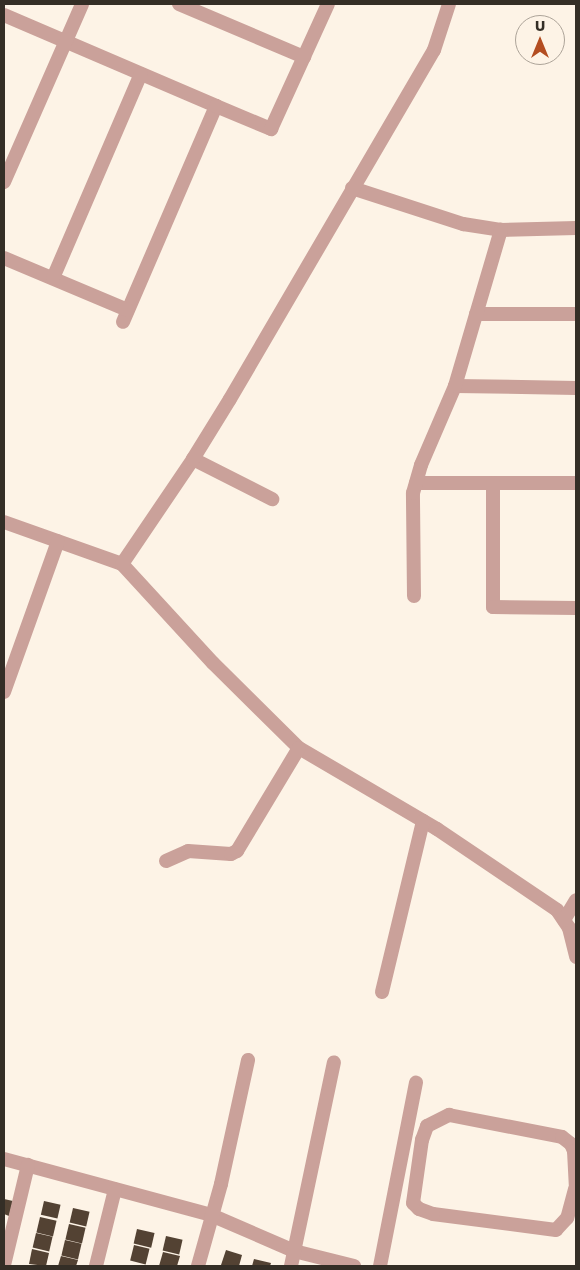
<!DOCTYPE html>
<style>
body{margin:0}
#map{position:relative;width:580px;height:1270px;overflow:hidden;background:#fdf3e6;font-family:"Golos Text",sans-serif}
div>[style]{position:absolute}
.building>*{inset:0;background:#534233;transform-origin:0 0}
.minor>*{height:14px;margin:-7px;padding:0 7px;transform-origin:7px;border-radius:7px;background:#caa19a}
span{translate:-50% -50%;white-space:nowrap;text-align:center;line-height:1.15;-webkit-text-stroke:5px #fdf3e6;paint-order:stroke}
.frame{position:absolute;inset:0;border:5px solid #342e26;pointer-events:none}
.north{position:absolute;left:515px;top:15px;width:50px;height:50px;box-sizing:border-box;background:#fdf3e6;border:1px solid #ada499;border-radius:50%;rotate:0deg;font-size:14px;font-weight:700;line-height:20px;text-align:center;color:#342e26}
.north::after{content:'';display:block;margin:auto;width:18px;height:22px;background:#b34d21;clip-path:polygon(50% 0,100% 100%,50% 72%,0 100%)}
</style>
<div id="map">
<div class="building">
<i style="clip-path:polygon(4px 1199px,13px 1201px,9px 1216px,4px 1214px)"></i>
<i style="left:44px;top:1201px;width:17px;height:14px;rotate:13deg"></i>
<i style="left:73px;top:1208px;width:17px;height:15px;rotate:13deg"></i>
<i style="left:40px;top:1217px;width:17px;height:16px;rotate:13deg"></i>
<i style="left:69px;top:1224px;width:17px;height:16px;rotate:13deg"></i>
<i style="left:137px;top:1229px;width:18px;height:15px;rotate:13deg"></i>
<i style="left:36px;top:1233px;width:17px;height:15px;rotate:13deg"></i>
<i style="left:166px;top:1236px;width:17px;height:15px;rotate:13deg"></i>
<i style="left:65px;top:1240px;width:17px;height:16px;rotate:13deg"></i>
<i style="left:134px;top:1245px;width:16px;height:16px;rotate:14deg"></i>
<i style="clip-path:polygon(32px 1249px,49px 1253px,46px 1266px,29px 1264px)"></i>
<i style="clip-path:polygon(226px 1250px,242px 1255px,239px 1266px,221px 1265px)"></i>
<i style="clip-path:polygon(163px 1252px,180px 1256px,177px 1266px,159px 1266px)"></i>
<i style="clip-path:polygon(61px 1256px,78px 1260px,76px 1266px,58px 1266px)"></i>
<i style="clip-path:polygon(254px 1259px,271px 1263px,270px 1266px,252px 1266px)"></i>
</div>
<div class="minor">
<i style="left:179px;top:4px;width:136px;rotate:23deg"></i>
<i style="left:4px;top:15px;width:231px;rotate:23.2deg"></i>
<i style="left:216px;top:106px;width:235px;rotate:113.3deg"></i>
<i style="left:216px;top:106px;width:60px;rotate:22.7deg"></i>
<i style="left:271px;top:129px;width:137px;rotate:-65.5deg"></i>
<i style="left:4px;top:182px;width:194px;rotate:-66.3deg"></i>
<i style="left:352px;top:188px;width:117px;rotate:18deg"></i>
<i style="left:463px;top:224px;width:38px;rotate:9deg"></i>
<i style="left:501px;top:230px;width:75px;rotate:-1.5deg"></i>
<i style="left:4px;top:258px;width:134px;rotate:22.8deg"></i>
<i style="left:53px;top:278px;width:222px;rotate:-66.7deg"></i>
<i style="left:476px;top:314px;width:100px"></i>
<i style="left:455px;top:386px;width:121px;rotate:0.9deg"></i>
<i style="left:193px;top:459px;width:89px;rotate:26.9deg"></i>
<i style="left:416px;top:483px;width:160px"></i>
<i style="left:493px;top:483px;width:124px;rotate:90deg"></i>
<i style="left:493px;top:607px;width:83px;rotate:0.7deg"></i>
<i style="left:4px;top:522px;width:125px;rotate:19.6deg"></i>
<i style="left:122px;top:564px;width:134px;rotate:47.4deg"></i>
<i style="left:213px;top:663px;width:121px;rotate:44.7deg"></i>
<i style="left:299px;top:748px;width:160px;rotate:30.4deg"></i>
<i style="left:437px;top:829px;width:145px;rotate:34deg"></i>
<i style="left:557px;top:910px;width:22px;rotate:56deg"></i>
<i style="left:569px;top:928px;width:30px;rotate:76deg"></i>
<i style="left:122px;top:564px;width:127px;rotate:-55.9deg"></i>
<i style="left:193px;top:459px;width:70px;rotate:-58.3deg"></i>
<i style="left:230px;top:399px;width:404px;rotate:-59.7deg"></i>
<i style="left:434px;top:50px;width:48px;rotate:-71.9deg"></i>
<i style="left:414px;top:596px;width:103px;rotate:-90.6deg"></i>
<i style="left:413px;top:493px;width:29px;rotate:-74deg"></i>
<i style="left:421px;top:465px;width:86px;rotate:-66.7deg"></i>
<i style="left:455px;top:386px;width:163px;rotate:-73.6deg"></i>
<i style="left:4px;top:692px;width:160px;rotate:-70.3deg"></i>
<i style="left:166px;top:861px;width:24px;rotate:-24deg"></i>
<i style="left:188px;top:851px;width:43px;rotate:4deg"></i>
<i style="left:231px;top:854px;width:7px;rotate:-27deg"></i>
<i style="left:237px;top:851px;width:120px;rotate:-59deg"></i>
<i style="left:564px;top:920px;width:23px;rotate:-59deg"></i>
<i style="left:382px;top:992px;width:176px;rotate:-76.5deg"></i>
<i style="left:4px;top:1159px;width:214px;rotate:15.1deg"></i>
<i style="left:211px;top:1215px;width:90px;rotate:23.4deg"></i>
<i style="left:294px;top:1251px;width:62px;rotate:14deg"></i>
<i style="left:575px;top:1189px;width:30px;rotate:105deg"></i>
<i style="left:567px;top:1218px;width:16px;rotate:133deg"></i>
<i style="left:556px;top:1230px;width:124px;rotate:-172.6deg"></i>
<i style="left:433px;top:1214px;width:15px;rotate:-160deg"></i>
<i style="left:419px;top:1209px;width:8px;rotate:-135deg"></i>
<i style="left:413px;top:1203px;width:64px;rotate:-81.9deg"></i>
<i style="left:422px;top:1140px;width:15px;rotate:-70deg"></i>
<i style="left:427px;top:1126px;width:25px;rotate:-27deg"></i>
<i style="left:449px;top:1115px;width:115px;rotate:11deg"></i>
<i style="left:562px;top:1137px;width:11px;rotate:38deg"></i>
<i style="left:571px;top:1144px;width:8px;rotate:67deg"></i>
<i style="left:574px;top:1151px;width:38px;rotate:87deg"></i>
<i style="left:4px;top:1265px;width:103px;rotate:-76.5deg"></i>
<i style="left:96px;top:1266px;width:79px;rotate:-76.1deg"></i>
<i style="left:198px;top:1266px;width:85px;rotate:-74.3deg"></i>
<i style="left:221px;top:1184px;width:127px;rotate:-77.7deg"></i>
<i style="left:291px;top:1266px;width:208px;rotate:-78.1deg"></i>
<i style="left:380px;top:1266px;width:187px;rotate:-78.9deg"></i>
</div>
<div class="frame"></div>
<div class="north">U</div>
</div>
